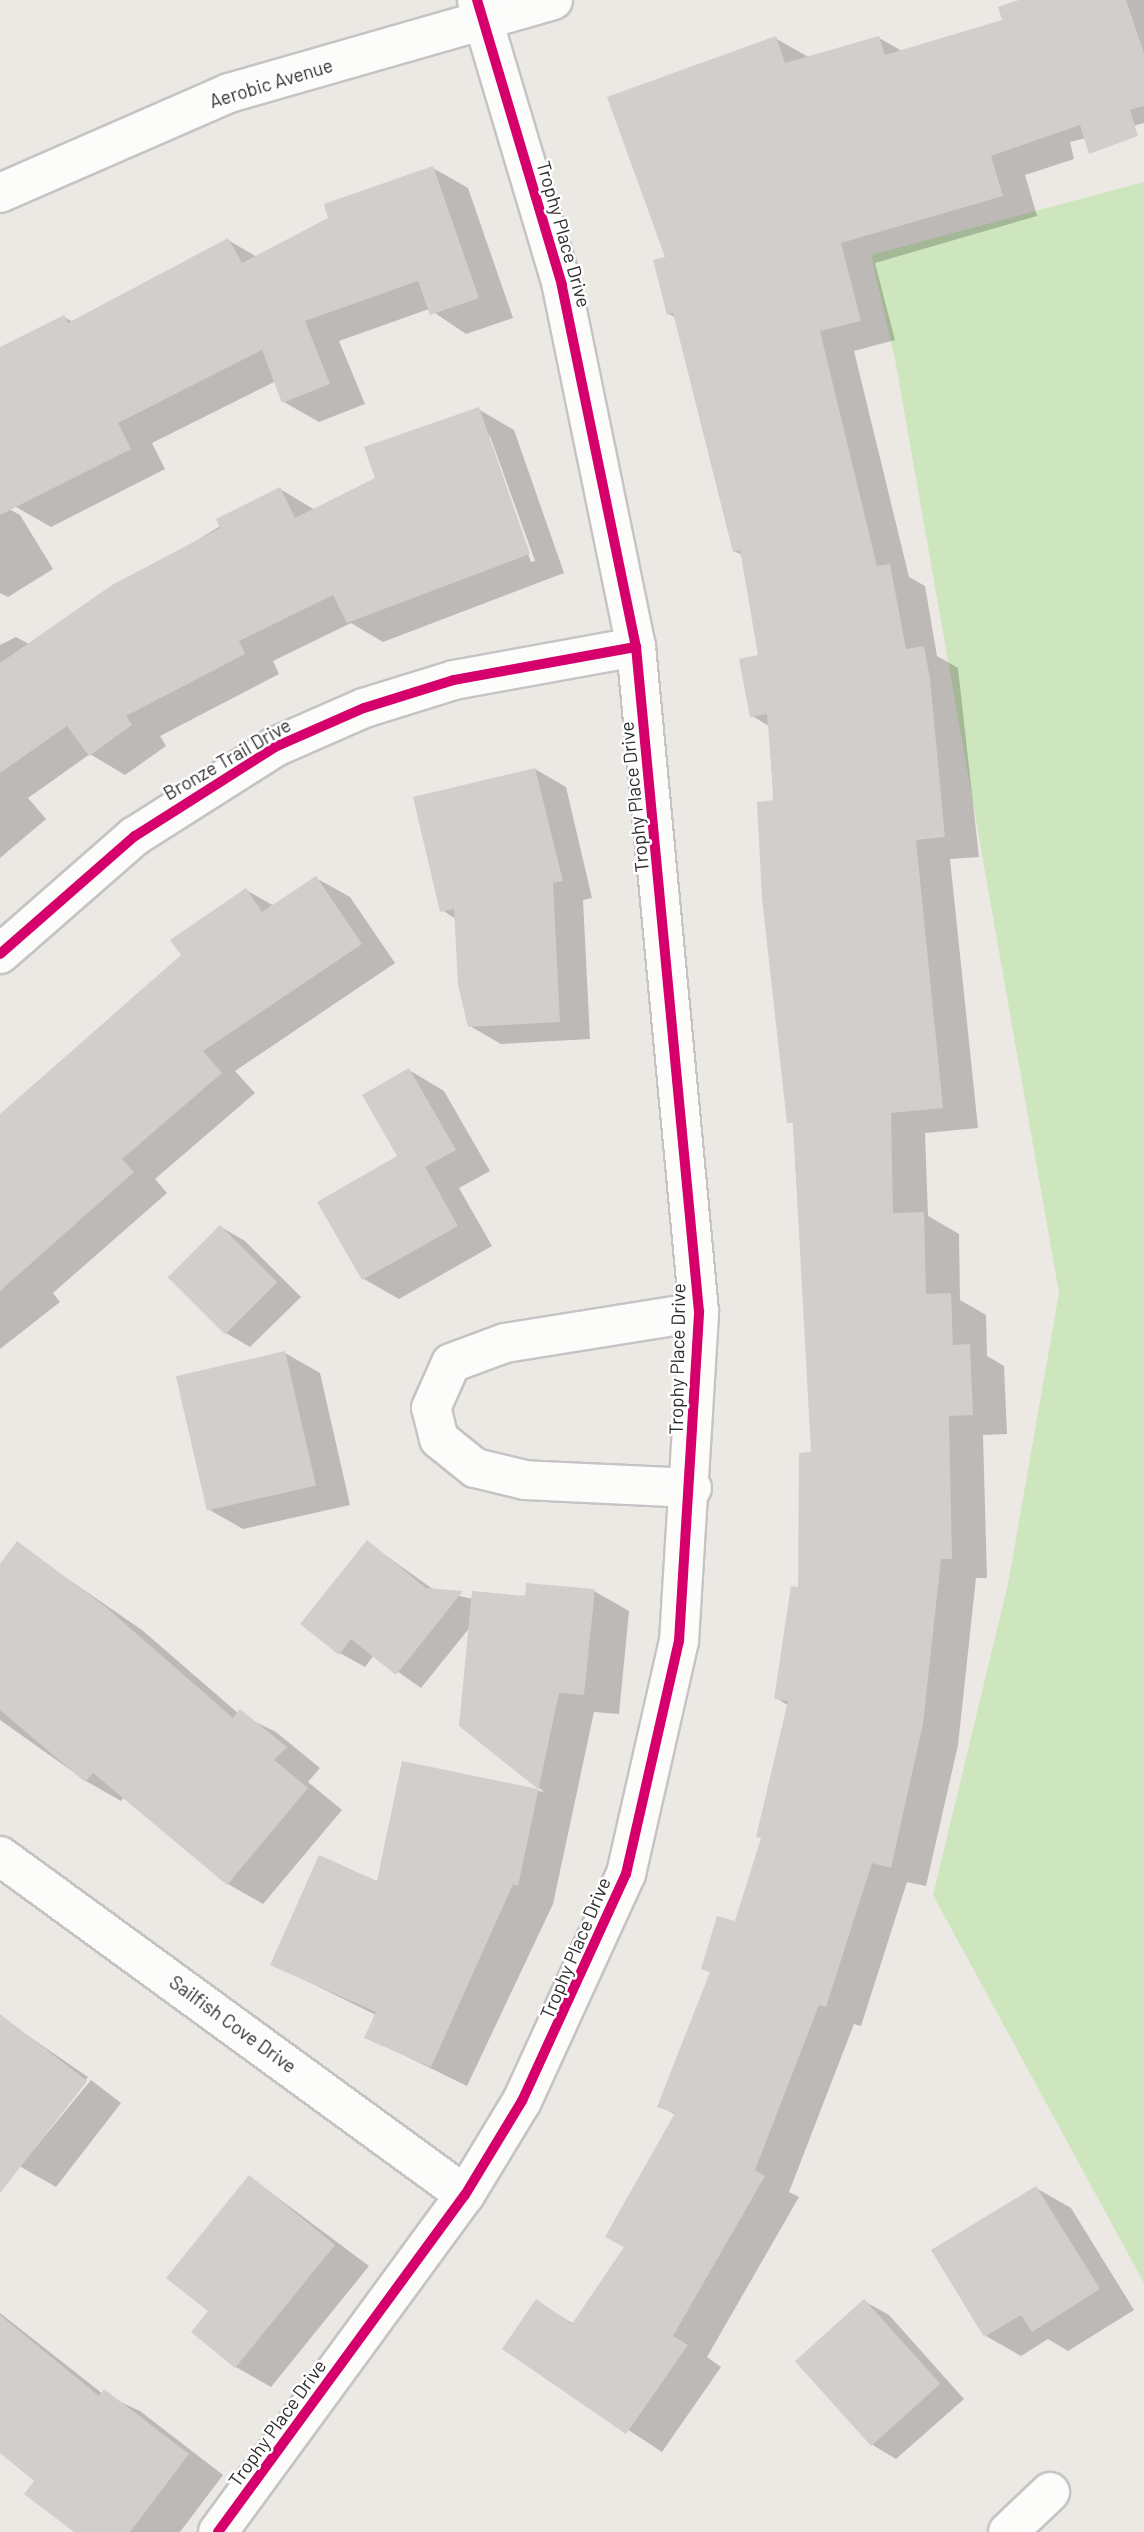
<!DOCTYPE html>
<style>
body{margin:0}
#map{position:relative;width:1144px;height:2532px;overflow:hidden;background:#ece8e4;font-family:Barlow,sans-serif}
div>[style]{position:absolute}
.green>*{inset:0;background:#cee6be}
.shadow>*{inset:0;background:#0003}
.building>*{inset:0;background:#d1cecb;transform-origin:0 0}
.roads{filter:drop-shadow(2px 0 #c5c4c5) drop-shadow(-2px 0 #c5c4c5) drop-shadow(0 2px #c5c4c5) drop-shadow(0 -2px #c5c4c5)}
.minor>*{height:38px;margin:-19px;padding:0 19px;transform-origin:19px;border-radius:19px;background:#fcfcfb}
.cycleway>*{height:10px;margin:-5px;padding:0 5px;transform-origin:5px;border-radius:5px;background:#d6006c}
span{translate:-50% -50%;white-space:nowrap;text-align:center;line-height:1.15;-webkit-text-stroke:5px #fff;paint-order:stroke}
.street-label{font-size:19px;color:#2e2e2e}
</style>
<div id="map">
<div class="green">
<i style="clip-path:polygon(1144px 182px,1144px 2283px,933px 1895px,1008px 1584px,1059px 1293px,895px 359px,871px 255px)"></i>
</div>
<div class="shadow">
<i style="clip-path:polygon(1024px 0,1144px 0,1144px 123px,1070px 142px,1074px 159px,1025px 175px,1037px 216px,875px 263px,895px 340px,854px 351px,909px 577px,925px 586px,937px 656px,958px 668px,979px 857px,950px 859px,978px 1128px,925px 1133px,928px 1216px,959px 1234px,960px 1300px,986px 1315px,987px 1356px,1004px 1366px,1007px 1434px,983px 1435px,987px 1578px,976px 1578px,958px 1745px,926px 1886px,907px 1882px,861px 2026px,854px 2024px,789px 2192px,799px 2197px,707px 2357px,721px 2367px,662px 2452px,505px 2349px,537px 2302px,574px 2324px,626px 2247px,676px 2115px,659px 2106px,711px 1973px,703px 1968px,736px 1923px,763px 1839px,758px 1836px,789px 1706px,776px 1698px,800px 1588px,813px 1454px,769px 726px,752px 716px,760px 657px,742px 555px,734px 551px,676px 318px,669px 314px,668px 258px,775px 38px,810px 58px,879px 38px,902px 51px,1004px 21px)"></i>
<i style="clip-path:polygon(433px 168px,468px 188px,513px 318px,466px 334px,429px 309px,339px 341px,365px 404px,319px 422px,284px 402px,276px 381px,152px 443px,165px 469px,51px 527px,16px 507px,0 475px,0 349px,64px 317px,73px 322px,228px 240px,257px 257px)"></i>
<i style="clip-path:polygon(evenodd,478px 409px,514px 430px,564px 573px,383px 642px,351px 623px,273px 661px,279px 674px,160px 736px,166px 746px,125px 775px,90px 754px,28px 798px,46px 819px,0 858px,0 645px,16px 637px,29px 644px,280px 489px,315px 510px,377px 479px,478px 409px,487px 436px,490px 436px,535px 561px,531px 562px,487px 436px)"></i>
<i style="clip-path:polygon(0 504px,20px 515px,53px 569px,8px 597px,0 593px)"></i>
<i style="clip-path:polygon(535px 769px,566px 787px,592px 898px,583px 900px,590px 1039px,501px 1044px,470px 1026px,456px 919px,442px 910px)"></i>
<i style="clip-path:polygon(316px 878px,350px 897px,395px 963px,235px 1071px,255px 1093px,155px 1179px,167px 1193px,53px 1293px,60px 1302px,0 1349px,0 1117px,183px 956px,246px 890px,274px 906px)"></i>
<i style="clip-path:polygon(409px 1070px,444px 1091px,490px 1171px,459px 1188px,492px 1246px,399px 1299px,364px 1279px,319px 1203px,399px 1157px)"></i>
<i style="clip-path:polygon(221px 1227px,245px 1241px,301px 1297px,250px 1347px,226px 1333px)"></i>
<i style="clip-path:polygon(285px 1353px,320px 1373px,350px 1505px,243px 1529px,208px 1509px)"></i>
<i style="clip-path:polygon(367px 1542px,434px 1590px,473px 1599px,594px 1591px,629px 1611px,619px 1714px,594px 1712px,553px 1904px,467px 2086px,367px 2037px,376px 2015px,272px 1964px,378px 1884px,403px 1763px,544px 1792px,461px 1725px,471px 1626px,421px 1688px,374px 1655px,365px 1667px,340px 1653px)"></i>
<i style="clip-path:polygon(17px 1544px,142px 1630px,239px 1714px,276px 1732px,320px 1768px,308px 1782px,342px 1810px,263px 1904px,228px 1884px,124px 1797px,121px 1801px,86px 1781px,0 1720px,0 1567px)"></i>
<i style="clip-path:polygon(2px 2018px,88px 2077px,20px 2166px,91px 2080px,121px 2103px,56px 2187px,21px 2167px,0 2151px)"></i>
<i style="clip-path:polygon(250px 2177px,369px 2266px,271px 2387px,236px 2367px,210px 2311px)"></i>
<i style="clip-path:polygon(1036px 2188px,1071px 2208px,1134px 2310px,1068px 2351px,1048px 2339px,1021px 2356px,986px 2336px)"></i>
<i style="clip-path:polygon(864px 2301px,889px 2315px,964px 2399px,896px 2459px,871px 2444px)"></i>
<i style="clip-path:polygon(0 2313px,103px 2394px,140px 2411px,223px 2475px,180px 2532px,77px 2532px,36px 2480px,0 2450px)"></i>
</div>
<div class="building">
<i style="clip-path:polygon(1019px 0,1126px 0,1144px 53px,1144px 106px,1130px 110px,1138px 136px,1089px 154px,1080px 125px,991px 156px,1003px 196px,841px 243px,861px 321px,820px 331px,877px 566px,890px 564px,906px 649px,924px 646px,930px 679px,945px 837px,916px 840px,943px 1108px,891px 1113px,893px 1213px,924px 1212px,926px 1294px,951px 1293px,953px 1345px,970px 1344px,973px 1415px,949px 1416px,952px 1559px,941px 1559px,923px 1724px,891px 1868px,872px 1863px,826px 2007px,819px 2005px,755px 2170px,765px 2176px,673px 2336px,688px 2345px,626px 2434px,502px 2349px,536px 2299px,572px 2324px,624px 2247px,605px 2237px,675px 2113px,657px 2107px,710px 1972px,701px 1969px,717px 1916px,735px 1921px,761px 1838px,756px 1837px,788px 1701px,774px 1699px,791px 1586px,798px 1587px,799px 1453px,811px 1452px,793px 1123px,787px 1123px,762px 898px,757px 802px,774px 800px,767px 714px,750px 717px,739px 659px,758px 655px,740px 550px,733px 552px,673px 313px,667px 315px,653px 260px,665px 257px,607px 97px,776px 36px,785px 63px,879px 36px,885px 55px,1002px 20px,998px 7px)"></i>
<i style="clip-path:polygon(433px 166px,479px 298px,430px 315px,418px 281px,305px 321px,330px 384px,282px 403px,262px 350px,118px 423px,131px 449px,0 515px,0 347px,64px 315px,68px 323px,228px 238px,242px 263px,328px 218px,324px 204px)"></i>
<i style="clip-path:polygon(479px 407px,530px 554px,347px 623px,333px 595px,239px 641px,245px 654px,126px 716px,132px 725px,89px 756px,67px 726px,0 773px,0 663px,112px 585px,220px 528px,216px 519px,280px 487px,295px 518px,375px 478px,364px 447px)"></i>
<i style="clip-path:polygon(535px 768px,563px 881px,553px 883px,560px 1022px,468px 1027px,458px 985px,454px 909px,440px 912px,413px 797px)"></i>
<i style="clip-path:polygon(316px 876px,362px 944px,203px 1051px,222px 1073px,122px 1159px,134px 1172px,0 1291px,0 1114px,181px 955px,170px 940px,246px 888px,262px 912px)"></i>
<i style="clip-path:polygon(409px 1068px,456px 1150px,425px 1167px,458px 1226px,362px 1280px,317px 1202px,397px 1156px,362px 1095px)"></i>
<i style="left:220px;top:1225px;width:81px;height:74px;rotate:45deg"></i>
<i style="left:285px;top:1351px;width:138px;height:112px;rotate:77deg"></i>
<i style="clip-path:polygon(367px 1540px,426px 1588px,463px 1591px,396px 1675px,351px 1639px,339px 1655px,300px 1624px)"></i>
<i style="clip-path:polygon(17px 1541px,107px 1608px,233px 1718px,240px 1709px,287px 1747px,274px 1760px,308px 1788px,227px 1885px,93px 1773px,85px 1782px,0 1710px,0 1564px)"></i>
<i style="clip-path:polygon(526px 1583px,595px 1589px,584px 1695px,559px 1693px,518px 1886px,513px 1884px,431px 2067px,364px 2038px,376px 2012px,270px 1965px,319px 1855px,377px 1881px,402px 1761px,538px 1789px,459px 1726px,472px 1591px,525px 1596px)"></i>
<i style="clip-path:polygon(0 2014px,87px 2081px,0 2193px)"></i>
<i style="clip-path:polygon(249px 2175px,335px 2245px,235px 2368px,191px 2332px,208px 2311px,166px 2278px)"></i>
<i style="clip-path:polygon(1036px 2186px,1100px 2289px,1032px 2332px,1021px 2315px,984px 2337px,931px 2250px)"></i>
<i style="left:864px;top:2299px;width:114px;height:93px;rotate:48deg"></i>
<i style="clip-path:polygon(0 2315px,99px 2396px,104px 2389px,189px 2454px,130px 2532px,74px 2532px,24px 2494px,34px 2481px,0 2453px)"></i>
</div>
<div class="roads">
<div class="minor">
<i style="left:0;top:193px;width:250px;rotate:-23.6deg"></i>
<i style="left:229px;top:93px;width:337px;rotate:-16deg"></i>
<i style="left:0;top:954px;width:179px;rotate:-41.2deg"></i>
<i style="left:135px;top:836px;width:166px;rotate:-32.4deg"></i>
<i style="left:275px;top:747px;width:97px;rotate:-23.7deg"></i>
<i style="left:364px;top:708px;width:94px;rotate:-17.3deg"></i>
<i style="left:454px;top:680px;width:185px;rotate:-10.3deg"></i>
<i style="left:692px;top:1488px;width:167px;rotate:-177.3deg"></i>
<i style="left:525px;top:1480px;width:51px;rotate:-166.5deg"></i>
<i style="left:475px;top:1468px;width:46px;rotate:-141.1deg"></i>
<i style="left:439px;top:1439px;width:32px;rotate:-104deg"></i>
<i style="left:431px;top:1408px;width:49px;rotate:-66deg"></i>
<i style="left:451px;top:1363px;width:58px;rotate:-20.3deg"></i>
<i style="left:505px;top:1343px;width:196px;rotate:-9.1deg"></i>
<i style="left:0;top:1856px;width:575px;rotate:36.09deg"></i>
<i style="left:218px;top:2532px;width:418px;rotate:-53.8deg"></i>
<i style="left:465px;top:2195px;width:110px;rotate:-58.8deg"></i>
<i style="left:522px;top:2101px;width:250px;rotate:-65.4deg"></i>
<i style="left:626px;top:1874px;width:239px;rotate:-77.2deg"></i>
<i style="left:679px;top:1641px;width:330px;rotate:-86.5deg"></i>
<i style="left:699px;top:1312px;width:668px;rotate:-95.41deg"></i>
<i style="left:636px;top:647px;width:369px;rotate:-101.6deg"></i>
<i style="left:562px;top:285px;width:297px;rotate:-106.6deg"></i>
<i style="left:1008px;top:2532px;width:58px;rotate:-43.6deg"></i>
</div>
</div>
<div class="cycleway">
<i style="left:0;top:954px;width:179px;rotate:-41.2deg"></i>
<i style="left:135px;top:836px;width:166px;rotate:-32.4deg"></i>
<i style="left:275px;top:747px;width:97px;rotate:-23.7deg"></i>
<i style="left:364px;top:708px;width:94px;rotate:-17.3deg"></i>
<i style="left:454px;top:680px;width:185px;rotate:-10.3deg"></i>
<i style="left:218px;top:2532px;width:418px;rotate:-53.8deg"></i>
<i style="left:465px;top:2195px;width:110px;rotate:-58.8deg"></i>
<i style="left:522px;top:2101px;width:250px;rotate:-65.4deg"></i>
<i style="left:626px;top:1874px;width:239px;rotate:-77.2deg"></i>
<i style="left:679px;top:1641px;width:330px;rotate:-86.5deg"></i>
<i style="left:699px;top:1312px;width:668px;rotate:-95.41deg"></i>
<i style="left:636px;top:647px;width:369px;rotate:-101.6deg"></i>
<i style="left:562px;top:285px;width:297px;rotate:-106.6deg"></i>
</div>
<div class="street-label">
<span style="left:271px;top:83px;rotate:-17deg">Aerobic Avenue</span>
<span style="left:564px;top:234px;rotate:74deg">Trophy Place Drive</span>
<span style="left:227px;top:759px;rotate:-30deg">Bronze Trail Drive</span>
<span style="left:634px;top:797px;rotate:-96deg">Trophy Place Drive</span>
<span style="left:677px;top:1359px;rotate:-89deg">Trophy Place Drive</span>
<span style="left:575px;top:1948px;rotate:-67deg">Trophy Place Drive</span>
<span style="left:233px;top:2024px;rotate:36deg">Sailfish Cove Drive</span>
<span style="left:277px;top:2423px;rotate:-54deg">Trophy Place Drive</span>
</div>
</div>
